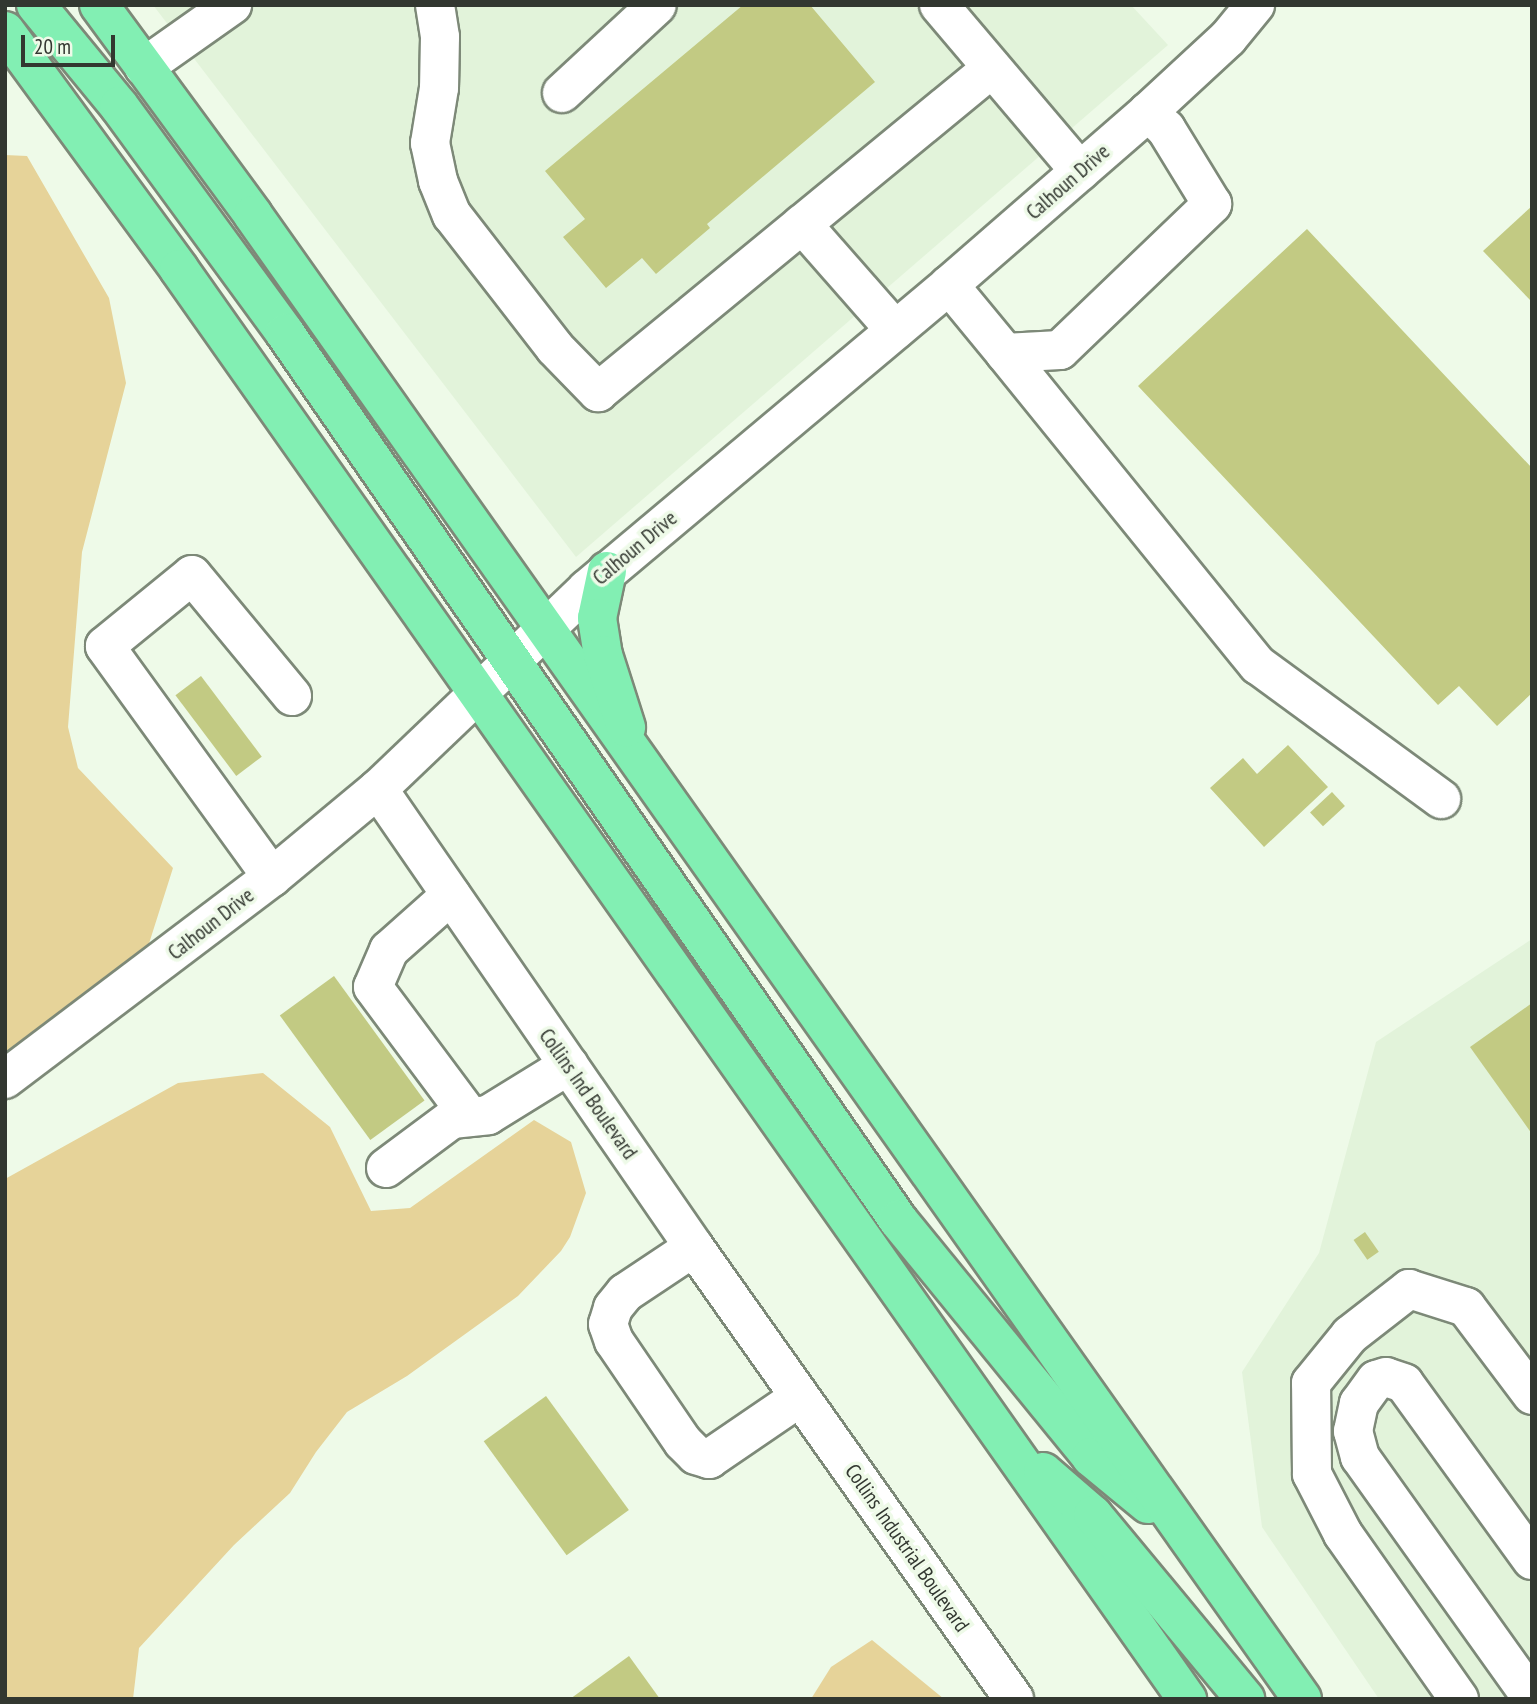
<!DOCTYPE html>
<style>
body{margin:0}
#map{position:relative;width:1537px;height:1704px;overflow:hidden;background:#eefae8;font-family:"PT Sans Narrow",sans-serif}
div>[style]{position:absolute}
.built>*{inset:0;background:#e2f3da}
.green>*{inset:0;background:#e6d399}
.building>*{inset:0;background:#c2ca83;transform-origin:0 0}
.roads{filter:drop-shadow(2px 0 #7d8978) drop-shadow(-2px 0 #7d8978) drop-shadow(0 2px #7d8978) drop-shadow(0 -2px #7d8978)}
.minor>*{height:38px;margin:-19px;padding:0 19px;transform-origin:19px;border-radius:19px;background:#fff}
.highway>*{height:38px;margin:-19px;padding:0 19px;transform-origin:19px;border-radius:19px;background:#82efb3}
span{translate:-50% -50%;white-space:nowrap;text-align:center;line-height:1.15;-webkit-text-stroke:7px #eefae8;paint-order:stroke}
.street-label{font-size:21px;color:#323730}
.frame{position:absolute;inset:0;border:7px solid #323730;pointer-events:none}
.scale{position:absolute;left:21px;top:35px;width:94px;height:32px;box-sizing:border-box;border:4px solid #323730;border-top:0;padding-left:9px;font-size:21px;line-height:24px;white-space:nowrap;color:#323730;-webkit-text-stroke:5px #eefae8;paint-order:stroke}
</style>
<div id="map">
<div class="built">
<i style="clip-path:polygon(153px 5px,1131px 5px,1168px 45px,576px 557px)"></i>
<i style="clip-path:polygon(1532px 939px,1532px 1699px,1379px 1699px,1262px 1527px,1242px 1372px,1319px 1253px,1376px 1042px)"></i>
</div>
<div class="green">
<i style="clip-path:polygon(5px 155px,27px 156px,109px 298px,126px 383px,82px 552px,68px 727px,78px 768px,173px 868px,146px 953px,5px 1061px)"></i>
<i style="clip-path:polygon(263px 1073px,330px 1127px,371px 1211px,410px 1208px,534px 1120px,571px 1142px,586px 1193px,570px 1237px,561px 1251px,518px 1296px,407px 1376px,347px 1412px,316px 1452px,290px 1493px,234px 1545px,139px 1648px,133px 1699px,5px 1699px,5px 1179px,178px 1083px)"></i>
<i style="clip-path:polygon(872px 1640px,944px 1699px,811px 1699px,831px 1667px)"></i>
</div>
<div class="building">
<i style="clip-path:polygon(743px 5px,810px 5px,875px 82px,707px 224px,710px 228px,656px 274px,642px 258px,606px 288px,563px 237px,585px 219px,545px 171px)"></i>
<i style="clip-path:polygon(1532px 206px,1532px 302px,1483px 251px)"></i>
<i style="clip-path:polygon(1307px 229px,1532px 468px,1532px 693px,1497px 726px,1459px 686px,1438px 705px,1138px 386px)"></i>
<i style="left:201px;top:676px;width:101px;height:32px;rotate:53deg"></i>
<i style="clip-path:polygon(1288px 745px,1328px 787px,1264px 847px,1210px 788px,1243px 758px,1257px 774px)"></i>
<i style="left:1332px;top:792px;width:19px;height:30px;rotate:47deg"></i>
<i style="left:334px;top:976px;width:154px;height:67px;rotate:54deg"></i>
<i style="clip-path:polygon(1532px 1003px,1532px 1134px,1470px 1047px)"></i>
<i style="left:1365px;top:1232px;width:24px;height:14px;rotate:55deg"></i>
<i style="left:546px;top:1396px;width:141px;height:77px;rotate:54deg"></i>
<i style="clip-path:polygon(629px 1656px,660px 1699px,570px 1699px)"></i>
</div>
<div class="roads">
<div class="minor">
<i style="left:435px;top:5px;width:32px;rotate:81deg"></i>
<i style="left:440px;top:37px;width:51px;rotate:91.1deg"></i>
<i style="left:439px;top:88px;width:56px;rotate:99.3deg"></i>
<i style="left:430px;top:143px;width:39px;rotate:78deg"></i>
<i style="left:438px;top:181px;width:37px;rotate:68deg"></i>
<i style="left:452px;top:215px;width:168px;rotate:52.2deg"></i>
<i style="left:555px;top:348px;width:62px;rotate:45.7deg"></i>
<i style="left:598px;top:392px;width:510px;rotate:-39.43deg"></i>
<i style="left:939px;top:5px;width:218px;rotate:49.7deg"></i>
<i style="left:144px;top:67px;width:108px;rotate:-35.2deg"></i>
<i style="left:562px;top:93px;width:129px;rotate:-42.8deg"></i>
<i style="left:802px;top:224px;width:141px;rotate:48.7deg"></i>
<i style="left:949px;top:285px;width:88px;rotate:50.5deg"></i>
<i style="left:1005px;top:353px;width:55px;rotate:-3.1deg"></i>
<i style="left:1060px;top:350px;width:211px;rotate:-43.8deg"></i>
<i style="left:1212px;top:204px;width:88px;rotate:-121.5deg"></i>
<i style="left:1166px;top:129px;width:25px;rotate:-137deg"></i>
<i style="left:1005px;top:353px;width:402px;rotate:51deg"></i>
<i style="left:1258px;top:665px;width:227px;rotate:36.2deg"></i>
<i style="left:378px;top:789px;width:556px;rotate:55.4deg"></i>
<i style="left:694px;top:1247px;width:554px;rotate:54.7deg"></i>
<i style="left:272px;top:877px;width:285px;rotate:-125.9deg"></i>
<i style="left:105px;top:646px;width:112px;rotate:-39.2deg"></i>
<i style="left:192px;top:575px;width:157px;rotate:50.4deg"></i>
<i style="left:451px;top:895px;width:83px;rotate:138.4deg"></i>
<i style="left:389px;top:950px;width:40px;rotate:113.4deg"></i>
<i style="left:373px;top:987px;width:162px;rotate:53.3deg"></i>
<i style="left:5px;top:1079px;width:335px;rotate:-37.1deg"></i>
<i style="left:272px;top:877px;width:138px;rotate:-39.7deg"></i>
<i style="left:378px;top:789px;width:289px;rotate:-43.7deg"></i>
<i style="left:587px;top:589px;width:473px;rotate:-40deg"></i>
<i style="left:949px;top:285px;width:264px;rotate:-41deg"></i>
<i style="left:1148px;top:112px;width:109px;rotate:-42.8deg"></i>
<i style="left:1228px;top:38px;width:43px;rotate:-50.7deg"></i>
<i style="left:386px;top:1168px;width:82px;rotate:-36.6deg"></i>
<i style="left:452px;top:1119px;width:36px;rotate:-6deg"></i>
<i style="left:488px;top:1115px;width:95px;rotate:-31.7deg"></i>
<i style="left:694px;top:1247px;width:83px;rotate:146.3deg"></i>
<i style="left:625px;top:1293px;width:19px;rotate:129deg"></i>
<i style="left:613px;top:1308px;width:17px;rotate:107deg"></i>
<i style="left:608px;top:1324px;width:18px;rotate:71deg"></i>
<i style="left:614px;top:1341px;width:122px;rotate:55.7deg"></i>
<i style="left:683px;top:1442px;width:18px;rotate:45deg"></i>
<i style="left:696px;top:1455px;width:14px;rotate:17deg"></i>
<i style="left:709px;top:1459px;width:110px;rotate:-34.3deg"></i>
<i style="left:1532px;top:1560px;width:218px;rotate:-125.9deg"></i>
<i style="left:1404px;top:1383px;width:19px;rotate:-162deg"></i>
<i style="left:1386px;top:1377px;width:10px;rotate:163deg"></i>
<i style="left:1376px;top:1380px;width:29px;rotate:126deg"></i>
<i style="left:1359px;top:1403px;width:29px;rotate:102deg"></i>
<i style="left:1353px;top:1431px;width:27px;rotate:75deg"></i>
<i style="left:1360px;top:1457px;width:296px;rotate:54.5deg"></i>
<i style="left:1459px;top:1699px;width:202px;rotate:-125.1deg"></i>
<i style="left:1343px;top:1534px;width:68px;rotate:-117.3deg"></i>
<i style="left:1312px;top:1474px;width:91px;rotate:-90.6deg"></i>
<i style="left:1311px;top:1383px;width:62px;rotate:-50.9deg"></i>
<i style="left:1350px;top:1335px;width:75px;rotate:-37.9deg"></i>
<i style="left:1409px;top:1289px;width:60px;rotate:17.5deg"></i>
<i style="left:1466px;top:1307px;width:110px;rotate:53.1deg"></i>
</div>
<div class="highway">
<i style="left:36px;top:5px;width:131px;rotate:50.6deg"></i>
<i style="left:119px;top:106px;width:281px;rotate:53.8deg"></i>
<i style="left:285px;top:333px;width:1078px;rotate:55.35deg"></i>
<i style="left:898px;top:1220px;width:306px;rotate:50.8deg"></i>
<i style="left:1091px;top:1457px;width:74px;rotate:39.5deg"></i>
<i style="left:99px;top:5px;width:260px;rotate:53.7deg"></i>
<i style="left:253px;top:215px;width:1817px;rotate:54.74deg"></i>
<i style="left:5px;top:31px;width:295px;rotate:53.8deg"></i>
<i style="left:179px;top:269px;width:1750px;rotate:54.82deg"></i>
<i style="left:607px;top:571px;width:48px;rotate:102deg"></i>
<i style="left:597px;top:618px;width:37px;rotate:81deg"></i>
<i style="left:603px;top:655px;width:76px;rotate:72.3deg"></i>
<i style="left:1043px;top:1472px;width:66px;rotate:40.7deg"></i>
<i style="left:1093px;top:1515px;width:239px;rotate:50.4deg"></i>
</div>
</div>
<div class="street-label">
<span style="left:1068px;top:182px;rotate:-41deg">Calhoun Drive</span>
<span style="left:635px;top:548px;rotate:-40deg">Calhoun Drive</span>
<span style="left:211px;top:924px;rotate:-38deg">Calhoun Drive</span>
<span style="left:588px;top:1094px;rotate:55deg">Collins Ind Boulevard</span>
<span style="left:907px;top:1548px;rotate:55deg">Collins Industrial Boulevard</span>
</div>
<div class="frame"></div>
<div class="scale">20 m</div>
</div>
